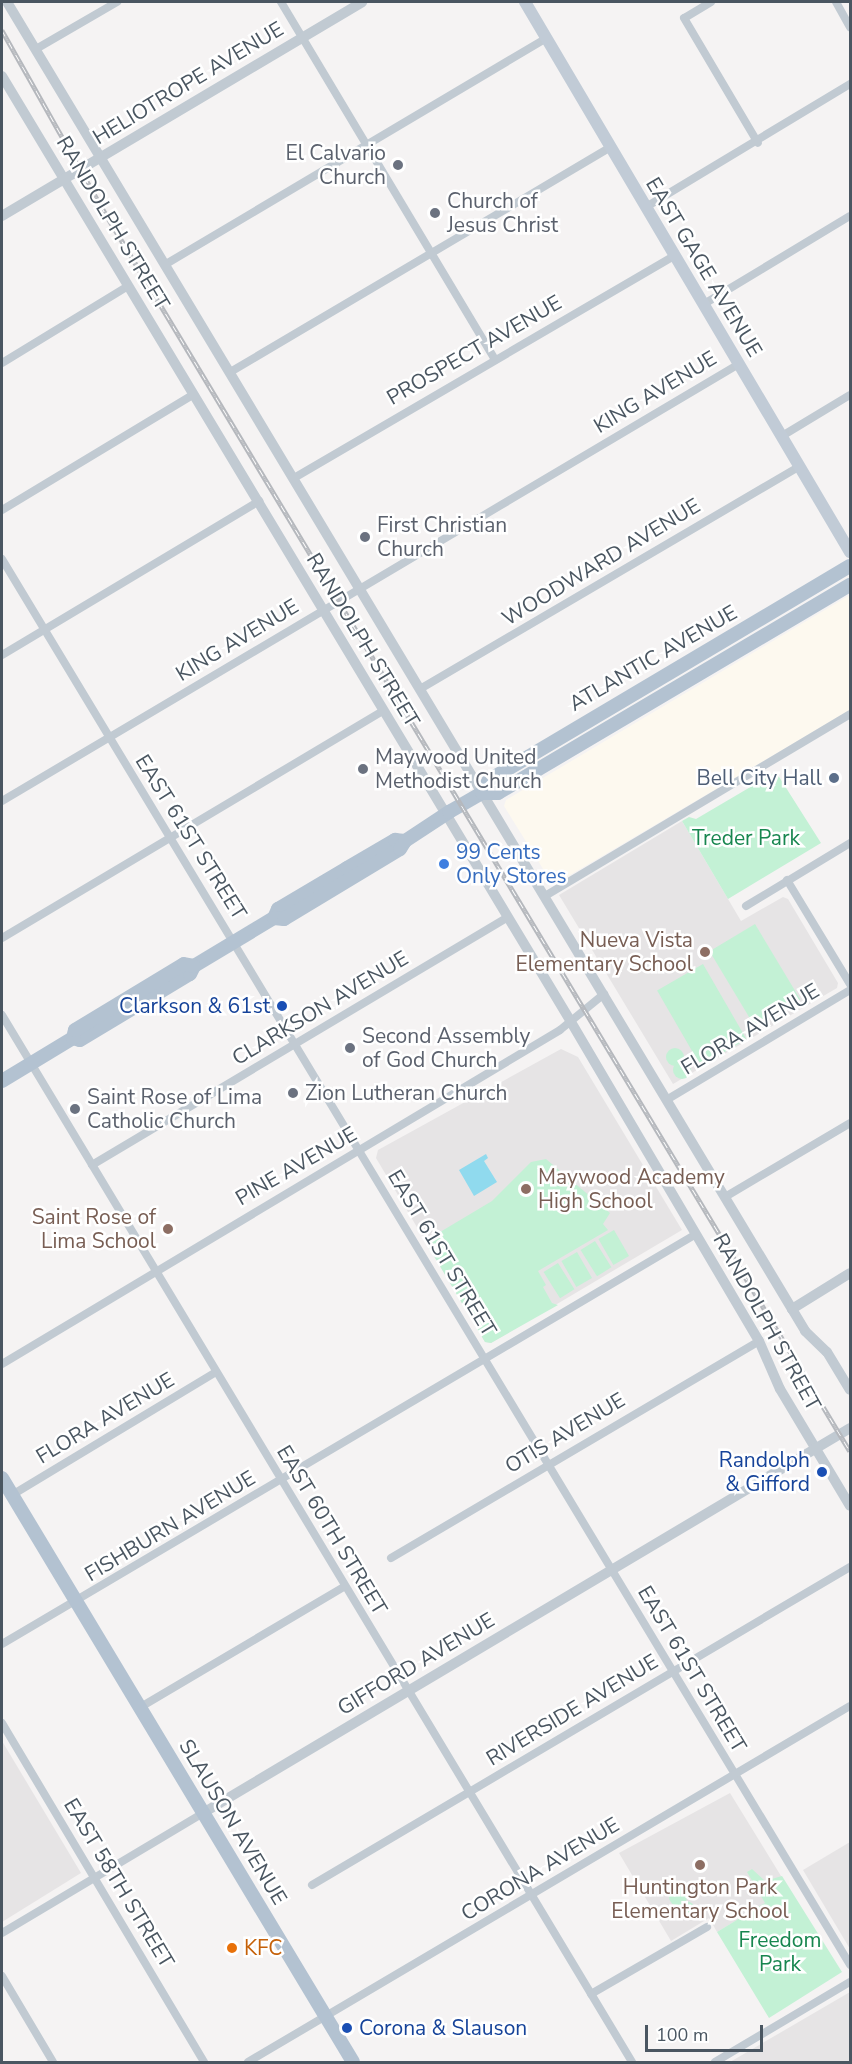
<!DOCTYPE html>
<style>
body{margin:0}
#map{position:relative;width:852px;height:2064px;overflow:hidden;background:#f5f3f3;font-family:"Nunito Sans",sans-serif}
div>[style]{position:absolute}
.commercial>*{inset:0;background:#fdf9ef}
.education>*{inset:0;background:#e6e4e5}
.green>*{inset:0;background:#c3f1d5;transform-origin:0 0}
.round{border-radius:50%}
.water>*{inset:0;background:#90daee}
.minor>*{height:8px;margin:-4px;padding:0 4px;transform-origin:4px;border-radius:4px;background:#c1cad2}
.tertiary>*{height:10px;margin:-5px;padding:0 5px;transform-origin:5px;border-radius:5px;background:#c1cad2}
.secondary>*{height:12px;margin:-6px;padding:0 6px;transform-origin:6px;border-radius:6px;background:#c1cbd6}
.primary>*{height:14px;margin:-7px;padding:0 7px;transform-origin:7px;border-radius:7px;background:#b3c2d1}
.rail>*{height:4.5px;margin-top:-2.25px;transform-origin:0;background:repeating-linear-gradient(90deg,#fff 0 7px,#b5b8bd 0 14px);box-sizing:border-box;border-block:2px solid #b5b8bd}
.dots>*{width:16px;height:16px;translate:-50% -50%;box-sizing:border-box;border:3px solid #fff;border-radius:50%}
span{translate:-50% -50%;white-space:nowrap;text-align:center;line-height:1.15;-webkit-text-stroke:5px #fff;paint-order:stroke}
.street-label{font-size:21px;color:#4a5661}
.worship-label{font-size:21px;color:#5b616d}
.right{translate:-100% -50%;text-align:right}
.left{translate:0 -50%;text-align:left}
.service-label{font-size:21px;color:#4e5e75}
.park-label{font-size:21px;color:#17864f}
.shop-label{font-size:21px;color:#366cbe}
.education-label{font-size:21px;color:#785e54}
.transit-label{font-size:21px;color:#164399}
.food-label{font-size:21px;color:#c56008}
.frame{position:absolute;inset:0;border:3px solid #4a5661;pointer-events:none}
.scale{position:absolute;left:645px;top:2025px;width:118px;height:27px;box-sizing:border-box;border:3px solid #4a5661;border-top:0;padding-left:8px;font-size:18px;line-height:21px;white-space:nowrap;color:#4a5661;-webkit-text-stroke:4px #fff;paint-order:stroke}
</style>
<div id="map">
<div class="commercial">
<i style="clip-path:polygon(850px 595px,850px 710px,553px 885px,504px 806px,506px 800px)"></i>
</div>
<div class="education">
<i style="clip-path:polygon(682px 821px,741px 921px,783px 897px,788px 899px,838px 983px,837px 988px,673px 1084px,559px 895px)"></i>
<i style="clip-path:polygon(561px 1049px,578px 1057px,682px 1230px,491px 1343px,485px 1342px,376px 1158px,378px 1150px)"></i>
<i style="clip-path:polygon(2px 1741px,81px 1873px,2px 1922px)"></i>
<i style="clip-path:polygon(730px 1793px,789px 1889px,717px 1932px,709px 1918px,671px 1941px,619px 1853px)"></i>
<i style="clip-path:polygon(850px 1842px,850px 1949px,803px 1870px)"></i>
<i style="clip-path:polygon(850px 1992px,850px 2062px,730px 2062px)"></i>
</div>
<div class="green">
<i style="clip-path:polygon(776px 772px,821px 843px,728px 899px,682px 821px,689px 817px,696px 819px)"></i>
<i style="left:755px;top:924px;width:88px;height:53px;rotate:59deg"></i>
<i style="left:703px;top:964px;width:87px;height:53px;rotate:60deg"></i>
<i class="round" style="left:666px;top:1048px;width:18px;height:18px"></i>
<i class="round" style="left:673px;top:1061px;width:18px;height:18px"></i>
<i style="clip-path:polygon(546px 1159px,610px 1213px,603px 1224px,608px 1230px,538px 1271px,546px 1285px,543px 1287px,552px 1303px,558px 1305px,491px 1343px,485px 1342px,425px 1241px,492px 1201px,531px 1162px)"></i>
<i style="left:614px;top:1230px;width:30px;height:18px;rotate:60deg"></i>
<i style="left:595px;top:1241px;width:31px;height:17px;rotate:58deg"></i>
<i style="left:577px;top:1252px;width:30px;height:18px;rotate:60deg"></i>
<i style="left:558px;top:1263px;width:31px;height:17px;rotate:58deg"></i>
<i style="clip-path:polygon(752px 1869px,765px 1881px,782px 1876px,842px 1972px,769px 2018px,717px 1932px,765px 1903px,747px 1872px)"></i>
<i class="round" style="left:669px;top:1888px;width:18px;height:18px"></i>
<i class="round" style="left:677px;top:1901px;width:18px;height:18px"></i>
</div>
<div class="water">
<i style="clip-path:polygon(486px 1154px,488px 1158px,484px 1161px,497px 1182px,474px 1196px,459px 1170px)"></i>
</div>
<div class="minor">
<i style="left:281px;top:2px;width:415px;rotate:59.1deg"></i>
<i style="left:711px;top:2px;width:31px;rotate:149deg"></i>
<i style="left:684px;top:18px;width:145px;rotate:59.4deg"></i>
<i style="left:836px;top:2px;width:29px;rotate:61deg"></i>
<i style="left:36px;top:49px;width:94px;rotate:-30.1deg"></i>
<i style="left:646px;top:207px;width:238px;rotate:-31.1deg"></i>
<i style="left:166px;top:264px;width:442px;rotate:-30.7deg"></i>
<i style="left:704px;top:304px;width:170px;rotate:-31.1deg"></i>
<i style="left:2px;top:363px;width:148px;rotate:-31.4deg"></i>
<i style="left:232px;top:371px;width:440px;rotate:-30.6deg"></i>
<i style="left:782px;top:436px;width:79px;rotate:-31.1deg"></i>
<i style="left:294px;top:478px;width:441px;rotate:-30.3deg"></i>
<i style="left:2px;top:510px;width:224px;rotate:-31.1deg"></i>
<i style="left:2px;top:559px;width:1642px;rotate:58.9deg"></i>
<i style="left:2px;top:655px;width:300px;rotate:-30.9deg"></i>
<i style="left:420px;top:689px;width:441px;rotate:-30.4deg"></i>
<i style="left:2px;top:801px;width:857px;rotate:-30.67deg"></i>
<i style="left:787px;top:880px;width:122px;rotate:58.8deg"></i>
<i style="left:545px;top:896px;width:355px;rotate:-30.8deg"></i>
<i style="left:746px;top:906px;width:122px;rotate:-31.2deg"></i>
<i style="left:2px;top:938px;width:443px;rotate:-30.8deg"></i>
<i style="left:2px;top:1015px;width:1222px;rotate:58.96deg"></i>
<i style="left:668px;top:1099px;width:212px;rotate:-30.9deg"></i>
<i style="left:92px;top:1165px;width:482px;rotate:-30.8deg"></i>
<i style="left:725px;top:1197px;width:145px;rotate:-30.6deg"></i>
<i style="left:2px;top:1364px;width:650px;rotate:-30.9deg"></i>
<i style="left:560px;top:1030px;width:57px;rotate:-39.3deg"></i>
<i style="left:12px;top:1495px;width:238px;rotate:-31.1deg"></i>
<i style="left:391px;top:1558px;width:427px;rotate:-30.5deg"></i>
<i style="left:2px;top:1644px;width:806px;rotate:-30.57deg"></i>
<i style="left:139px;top:1708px;width:239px;rotate:-30.6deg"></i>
<i style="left:2px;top:1723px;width:395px;rotate:59.2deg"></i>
<i style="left:312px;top:1885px;width:625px;rotate:-30.59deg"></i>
<i style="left:2px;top:1933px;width:234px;rotate:-30.8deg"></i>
<i style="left:2px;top:1976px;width:100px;rotate:59.3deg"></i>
<i style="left:591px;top:1994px;width:134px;rotate:-30deg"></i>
<i style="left:248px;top:2062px;width:699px;rotate:-30.6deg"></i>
<i style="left:715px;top:2062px;width:157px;rotate:-30.7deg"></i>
</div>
<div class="tertiary">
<i style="left:7px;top:2px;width:1525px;rotate:59.01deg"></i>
<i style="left:792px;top:1309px;width:26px;rotate:59deg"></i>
<i style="left:805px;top:1331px;width:30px;rotate:44deg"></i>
<i style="left:827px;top:1352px;width:44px;rotate:58.8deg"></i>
<i style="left:2px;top:76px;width:1104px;rotate:58.97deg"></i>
<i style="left:571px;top:1022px;width:370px;rotate:59.5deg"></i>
<i style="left:759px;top:1341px;width:52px;rotate:66.4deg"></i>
<i style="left:780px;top:1389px;width:136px;rotate:59.1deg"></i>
<i style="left:2px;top:216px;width:419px;rotate:-30.7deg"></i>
<i style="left:792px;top:1309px;width:68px;rotate:-31.8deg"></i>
<i style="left:203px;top:1813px;width:753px;rotate:-30.75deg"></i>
</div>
<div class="secondary">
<i style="left:525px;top:2px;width:639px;rotate:59.42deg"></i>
</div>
<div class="primary">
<i style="left:482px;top:793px;width:15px;rotate:-62deg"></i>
<i style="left:489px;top:780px;width:45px;rotate:-30.5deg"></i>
<i style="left:528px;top:757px;width:374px;rotate:-30.7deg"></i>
<i style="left:274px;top:918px;width:10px;rotate:-66deg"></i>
<i style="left:278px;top:909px;width:80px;rotate:-30.7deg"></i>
<i style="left:347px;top:868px;width:56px;rotate:-30.3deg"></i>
<i style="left:395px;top:840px;width:10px;rotate:6deg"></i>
<i style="left:73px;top:1038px;width:7px;rotate:16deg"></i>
<i style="left:80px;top:1040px;width:128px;rotate:-31deg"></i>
<i style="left:190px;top:974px;width:9px;rotate:-63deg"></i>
<i style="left:194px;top:966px;width:93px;rotate:-31deg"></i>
<i style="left:274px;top:918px;width:10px;rotate:6deg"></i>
<i style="left:284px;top:919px;width:135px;rotate:-31.1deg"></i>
<i style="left:400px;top:849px;width:9px;rotate:-58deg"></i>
<i style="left:405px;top:841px;width:53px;rotate:-33.4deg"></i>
<i style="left:449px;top:812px;width:38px;rotate:-30deg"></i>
<i style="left:482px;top:793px;width:16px"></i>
<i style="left:498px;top:793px;width:409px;rotate:-30.6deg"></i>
<i style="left:2px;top:1081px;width:83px;rotate:-31.2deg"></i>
<i style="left:73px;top:1038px;width:8px;rotate:-76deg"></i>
<i style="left:75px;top:1030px;width:127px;rotate:-31.2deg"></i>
<i style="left:184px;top:964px;width:10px;rotate:11deg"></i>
<i style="left:2px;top:1478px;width:681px;rotate:58.99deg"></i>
</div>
<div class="rail">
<i style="left:2px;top:30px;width:202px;rotate:60.6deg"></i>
<i style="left:101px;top:206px;width:1453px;rotate:58.97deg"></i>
</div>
<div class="dots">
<i style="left:398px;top:165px;background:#6b7280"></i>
<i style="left:435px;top:213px;background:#6b7280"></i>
<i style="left:365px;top:537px;background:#6b7280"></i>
<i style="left:363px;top:769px;background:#6b7280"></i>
<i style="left:834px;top:778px;background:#5c6f8a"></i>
<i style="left:444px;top:864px;background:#3f7fe0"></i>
<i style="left:705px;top:952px;background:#8d6e63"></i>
<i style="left:282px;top:1006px;background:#1a4fb4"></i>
<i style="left:350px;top:1048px;background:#6b7280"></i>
<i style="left:293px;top:1093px;background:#6b7280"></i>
<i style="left:75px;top:1109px;background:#6b7280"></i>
<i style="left:526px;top:1189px;background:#8d6e63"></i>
<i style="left:168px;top:1229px;background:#8d6e63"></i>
<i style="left:822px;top:1472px;background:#1a4fb4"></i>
<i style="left:700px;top:1865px;background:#8d6e63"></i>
<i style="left:232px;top:1948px;background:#e8710a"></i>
<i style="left:347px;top:2028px;background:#1a4fb4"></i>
</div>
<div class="street-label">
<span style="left:188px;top:83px;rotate:-31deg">HELIOTROPE AVENUE</span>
<span style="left:113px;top:223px;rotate:59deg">RANDOLPH STREET</span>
<span style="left:704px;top:267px;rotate:59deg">EAST GAGE AVENUE</span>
<span style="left:474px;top:350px;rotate:-30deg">PROSPECT AVENUE</span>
<span style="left:655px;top:392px;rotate:-31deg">KING AVENUE</span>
<span style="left:601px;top:562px;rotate:-31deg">WOODWARD AVENUE</span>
<span style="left:237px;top:640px;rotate:-31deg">KING AVENUE</span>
<span style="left:363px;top:640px;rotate:59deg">RANDOLPH STREET</span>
<span style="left:653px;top:658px;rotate:-30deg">ATLANTIC AVENUE</span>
<span style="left:191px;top:837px;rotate:58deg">EAST 61ST STREET</span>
<span style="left:320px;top:1008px;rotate:-31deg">CLARKSON AVENUE</span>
<span style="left:750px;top:1029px;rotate:-31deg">FLORA AVENUE</span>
<span style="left:296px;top:1166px;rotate:-30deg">PINE AVENUE</span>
<span style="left:442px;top:1253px;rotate:59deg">EAST 61ST STREET</span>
<span style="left:767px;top:1322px;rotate:61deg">RANDOLPH STREET</span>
<span style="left:105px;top:1418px;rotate:-31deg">FLORA AVENUE</span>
<span style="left:565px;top:1433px;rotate:-31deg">OTIS AVENUE</span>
<span style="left:170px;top:1526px;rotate:-31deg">FISHBURN AVENUE</span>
<span style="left:332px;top:1530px;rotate:59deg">EAST 60TH STREET</span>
<span style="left:416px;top:1664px;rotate:-31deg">GIFFORD AVENUE</span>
<span style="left:692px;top:1669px;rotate:59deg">EAST 61ST STREET</span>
<span style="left:572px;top:1710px;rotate:-31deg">RIVERSIDE AVENUE</span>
<span style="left:233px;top:1822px;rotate:59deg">SLAUSON AVENUE</span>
<span style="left:540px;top:1869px;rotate:-31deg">CORONA AVENUE</span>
<span style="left:119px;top:1883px;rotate:59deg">EAST 58TH STREET</span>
</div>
<div class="worship-label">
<span class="right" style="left:386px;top:165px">El Calvario<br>Church</span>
<span class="left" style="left:447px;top:213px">Church of<br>Jesus Christ</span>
<span class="left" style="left:377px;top:537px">First Christian<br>Church</span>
<span class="left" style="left:375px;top:769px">Maywood United<br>Methodist Church</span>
<span class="left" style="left:362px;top:1048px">Second Assembly<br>of God Church</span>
<span class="left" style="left:305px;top:1093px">Zion Lutheran Church</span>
<span class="left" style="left:87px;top:1109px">Saint Rose of Lima<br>Catholic Church</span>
</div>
<div class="service-label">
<span class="right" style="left:822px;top:778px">Bell City Hall</span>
</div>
<div class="park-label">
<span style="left:746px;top:838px">Treder Park</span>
<span style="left:780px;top:1952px">Freedom<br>Park</span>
</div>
<div class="shop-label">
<span class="left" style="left:456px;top:864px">99 Cents<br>Only Stores</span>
</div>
<div class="education-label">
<span class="right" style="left:693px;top:952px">Nueva Vista<br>Elementary School</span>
<span class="left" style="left:538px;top:1189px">Maywood Academy<br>High School</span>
<span class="right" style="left:156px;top:1229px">Saint Rose of<br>Lima School</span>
<span style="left:700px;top:1899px">Huntington Park<br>Elementary School</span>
</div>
<div class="transit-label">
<span class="right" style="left:270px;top:1006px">Clarkson &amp; 61st</span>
<span class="right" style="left:810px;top:1472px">Randolph<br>&amp; Gifford</span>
<span class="left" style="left:359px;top:2028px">Corona &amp; Slauson</span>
</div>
<div class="food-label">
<span class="left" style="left:244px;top:1948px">KFC</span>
</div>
<div class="frame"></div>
<div class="scale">100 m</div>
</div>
